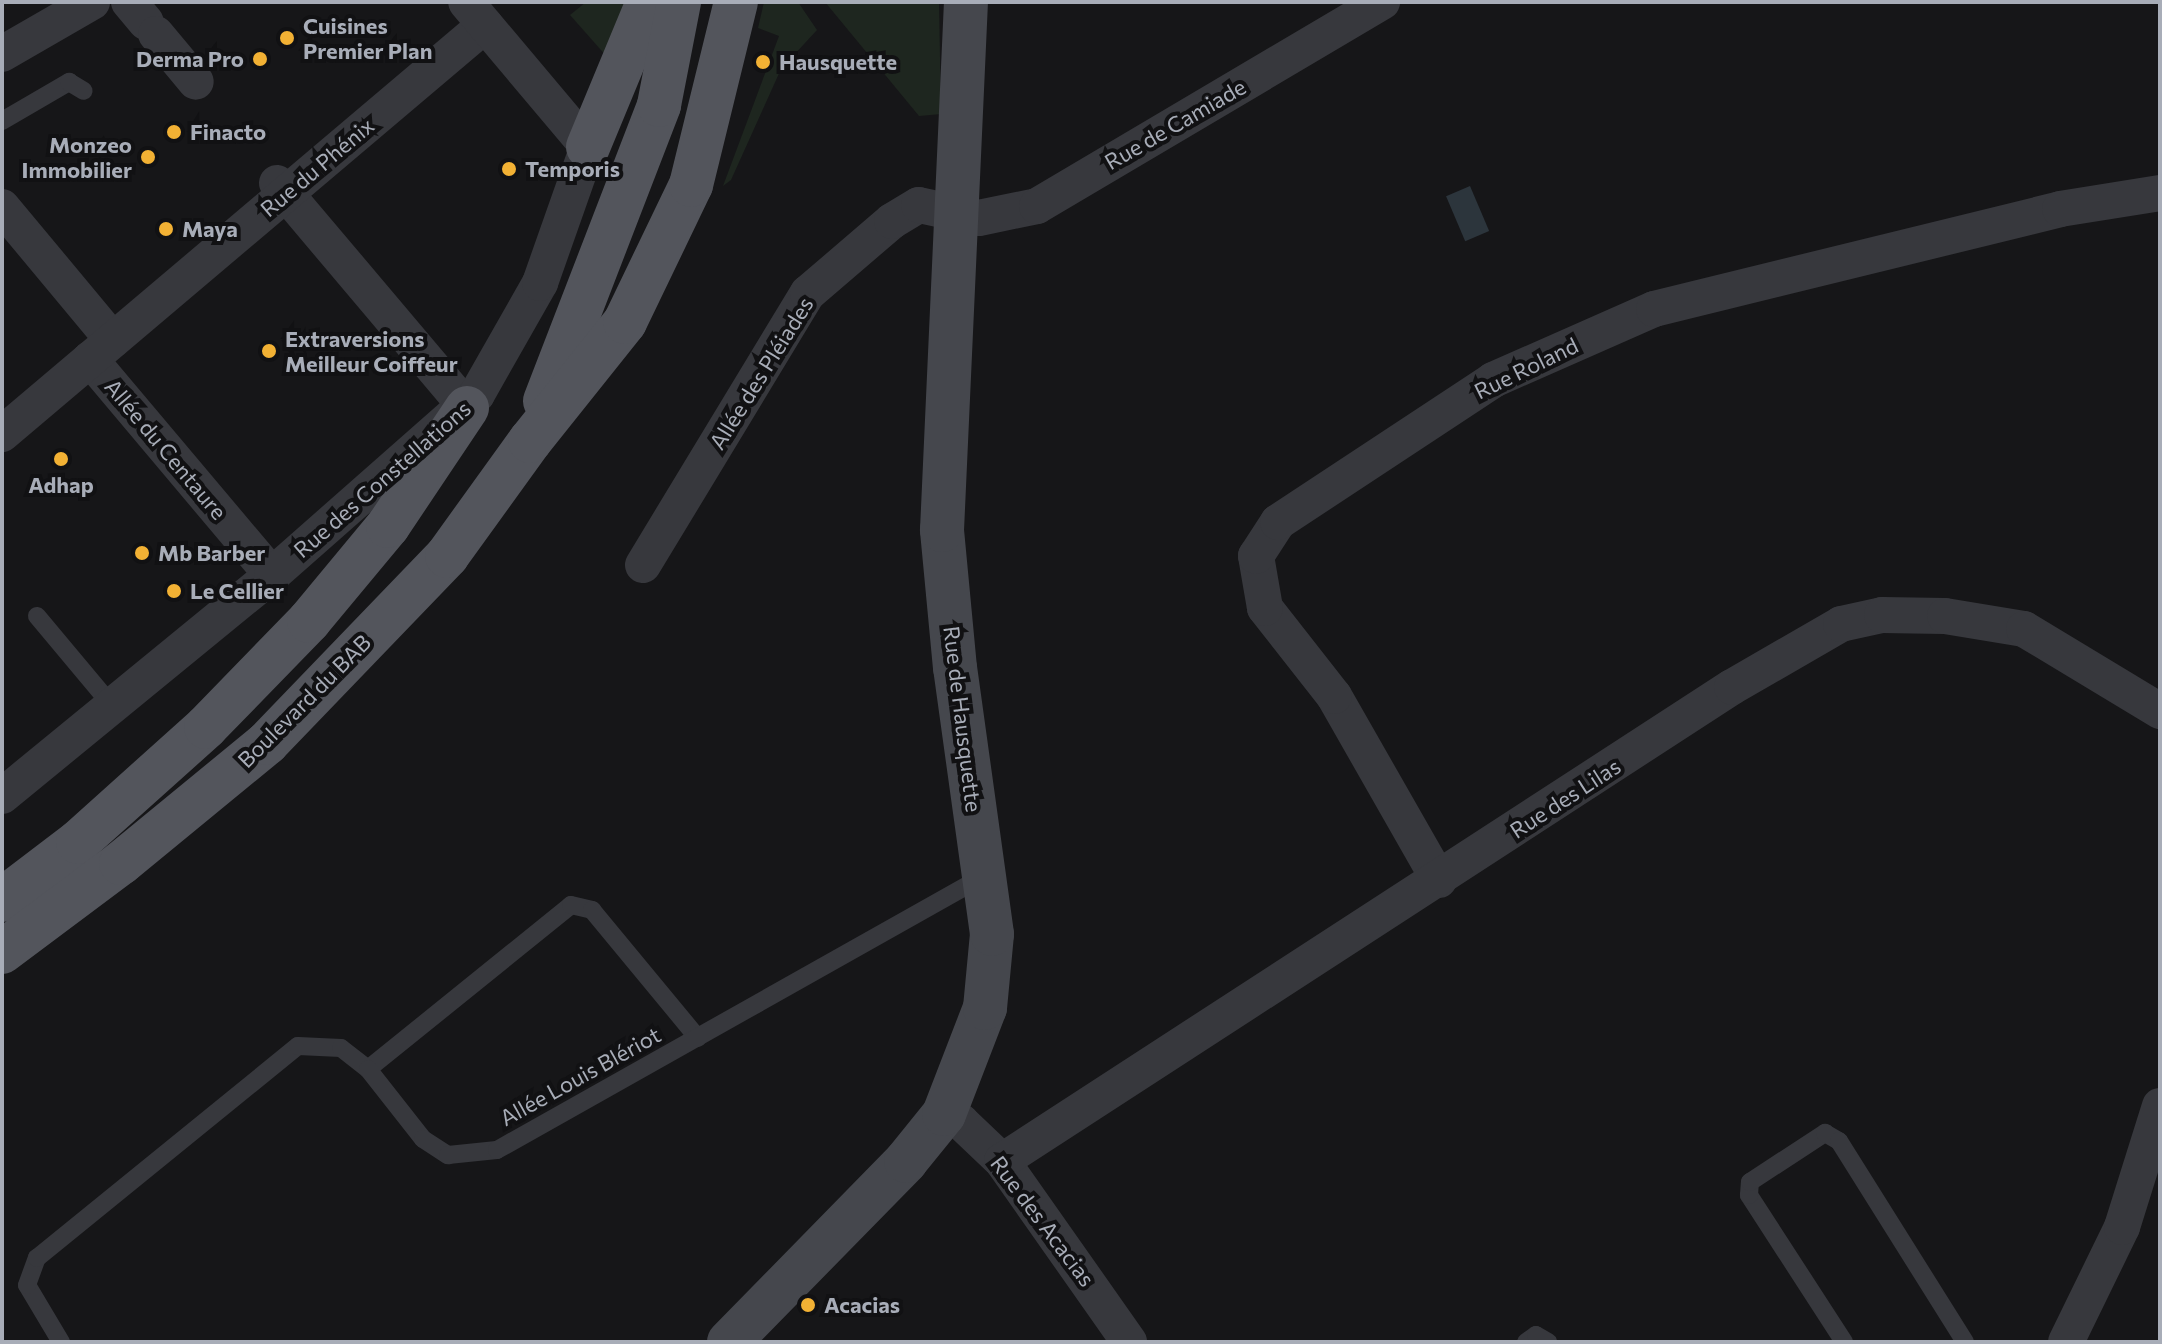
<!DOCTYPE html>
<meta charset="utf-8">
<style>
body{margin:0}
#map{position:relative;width:2162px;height:1344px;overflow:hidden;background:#161618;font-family:Commissioner,sans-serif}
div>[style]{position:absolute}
.green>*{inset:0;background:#1e261f}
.water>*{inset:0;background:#2c353c;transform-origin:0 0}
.lane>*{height:18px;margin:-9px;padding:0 9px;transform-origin:9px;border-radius:9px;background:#37383d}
.street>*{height:36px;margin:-18px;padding:0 18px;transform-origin:18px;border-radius:18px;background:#37383d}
.secondary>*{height:44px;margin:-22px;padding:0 22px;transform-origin:22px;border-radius:22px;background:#45474d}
.primary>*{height:44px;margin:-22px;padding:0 22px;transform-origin:22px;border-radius:22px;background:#53555c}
.dots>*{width:22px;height:22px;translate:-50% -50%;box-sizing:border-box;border:4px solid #111113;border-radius:50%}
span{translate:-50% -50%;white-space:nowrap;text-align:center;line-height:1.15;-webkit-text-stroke:8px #111113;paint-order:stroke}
.poi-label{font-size:22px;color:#a8adb8;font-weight:700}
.left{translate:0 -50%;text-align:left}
.right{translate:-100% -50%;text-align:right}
.street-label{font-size:22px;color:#a8adb8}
.frame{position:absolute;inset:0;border:4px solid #a8adb8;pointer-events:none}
</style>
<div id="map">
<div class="green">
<i style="clip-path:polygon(586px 2px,628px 2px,608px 58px,570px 15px)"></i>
<i style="clip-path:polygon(764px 2px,798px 2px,817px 30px,781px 69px,731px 180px,723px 186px,779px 36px,758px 28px)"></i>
<i style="clip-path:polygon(825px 2px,939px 2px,941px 114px,919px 116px)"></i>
</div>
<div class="water">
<i style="left:1470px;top:186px;width:49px;height:26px;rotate:67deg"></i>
</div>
<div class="lane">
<i style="left:2px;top:121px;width:78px;rotate:-30.2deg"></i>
<i style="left:69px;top:82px;width:17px;rotate:31deg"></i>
<i style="left:37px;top:616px;width:119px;rotate:50.1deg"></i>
<i style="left:368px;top:1069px;width:261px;rotate:-38.9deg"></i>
<i style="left:571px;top:905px;width:22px;rotate:13deg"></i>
<i style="left:592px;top:910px;width:166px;rotate:50.4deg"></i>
<i style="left:61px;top:1342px;width:66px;rotate:-120.8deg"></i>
<i style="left:27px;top:1285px;width:29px;rotate:-70deg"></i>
<i style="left:37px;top:1258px;width:336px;rotate:-39.1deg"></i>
<i style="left:298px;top:1046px;width:43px;rotate:2.7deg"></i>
<i style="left:341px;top:1048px;width:34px;rotate:38deg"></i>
<i style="left:368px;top:1069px;width:89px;rotate:51.8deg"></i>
<i style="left:423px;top:1139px;width:30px;rotate:33deg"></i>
<i style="left:448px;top:1155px;width:49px;rotate:-5.8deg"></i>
<i style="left:497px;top:1150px;width:559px;rotate:-29.36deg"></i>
<i style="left:1526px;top:1342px;width:12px;rotate:-35deg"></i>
<i style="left:1536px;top:1335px;width:14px;rotate:30deg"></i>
<i style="left:1844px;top:1342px;width:175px;rotate:-122.9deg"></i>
<i style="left:1749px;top:1195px;width:13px;rotate:-86deg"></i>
<i style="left:1750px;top:1182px;width:90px;rotate:-33.2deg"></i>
<i style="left:1825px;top:1133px;width:16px;rotate:30deg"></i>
<i style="left:1839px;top:1141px;width:237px;rotate:57.9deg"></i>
</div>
<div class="street">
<i style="left:129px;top:2px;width:26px;rotate:50deg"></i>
<i style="left:156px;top:34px;width:62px;rotate:50.2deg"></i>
<i style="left:2px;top:54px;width:104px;rotate:-30deg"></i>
<i style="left:277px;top:183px;width:294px;rotate:49.8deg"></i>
<i style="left:2px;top:207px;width:173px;rotate:50.2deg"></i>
<i style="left:90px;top:359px;width:282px;rotate:49.9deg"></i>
<i style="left:2px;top:434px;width:633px;rotate:-40.26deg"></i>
<i style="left:643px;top:565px;width:318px;rotate:-58.8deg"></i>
<i style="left:808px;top:293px;width:111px;rotate:-40.6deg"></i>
<i style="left:892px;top:221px;width:31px;rotate:-31deg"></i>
<i style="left:919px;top:205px;width:61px;rotate:12.2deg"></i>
<i style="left:979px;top:218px;width:59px;rotate:-11.7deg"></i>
<i style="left:1037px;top:206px;width:401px;rotate:-30.6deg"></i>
<i style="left:2px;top:796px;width:349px;rotate:-39.3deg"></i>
<i style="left:272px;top:575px;width:273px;rotate:-41.4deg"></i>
<i style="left:477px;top:394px;width:128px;rotate:-60.4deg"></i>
<i style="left:540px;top:283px;width:144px;rotate:-70.6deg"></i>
<i style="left:588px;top:147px;width:189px;rotate:-130.1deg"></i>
<i style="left:1439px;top:880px;width:212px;rotate:-119.7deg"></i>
<i style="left:1334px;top:696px;width:112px;rotate:-128.1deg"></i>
<i style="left:1265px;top:608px;width:53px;rotate:-99.8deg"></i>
<i style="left:1256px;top:556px;width:40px;rotate:-57.1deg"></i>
<i style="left:1278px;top:522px;width:258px;rotate:-33.4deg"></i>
<i style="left:1493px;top:380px;width:176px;rotate:-23.8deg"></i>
<i style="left:1654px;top:309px;width:418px;rotate:-13.8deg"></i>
<i style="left:2060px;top:209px;width:101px;rotate:-9.1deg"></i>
<i style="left:944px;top:1114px;width:19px;rotate:25deg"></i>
<i style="left:961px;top:1122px;width:57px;rotate:43.6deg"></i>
<i style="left:1002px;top:1161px;width:221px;rotate:54.9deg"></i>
<i style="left:1002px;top:1161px;width:870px;rotate:-33deg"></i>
<i style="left:1732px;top:687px;width:126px;rotate:-30deg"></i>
<i style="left:1841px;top:624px;width:42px;rotate:-12.4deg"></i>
<i style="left:1882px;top:615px;width:63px;rotate:0.9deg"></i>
<i style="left:1945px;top:616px;width:80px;rotate:9.3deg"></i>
<i style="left:2024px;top:629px;width:159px;rotate:31.1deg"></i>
<i style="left:2066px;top:1342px;width:128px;rotate:-64deg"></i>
<i style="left:2122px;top:1227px;width:127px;rotate:-72.6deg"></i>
</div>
<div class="secondary">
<i style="left:729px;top:1342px;width:253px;rotate:-45.6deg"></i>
<i style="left:906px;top:1161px;width:60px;rotate:-51deg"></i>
<i style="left:944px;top:1114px;width:114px;rotate:-68.9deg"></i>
<i style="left:985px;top:1008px;width:74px;rotate:-84.6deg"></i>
<i style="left:992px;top:934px;width:269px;rotate:-97.9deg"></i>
<i style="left:955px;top:668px;width:139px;rotate:-95.4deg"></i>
<i style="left:942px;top:530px;width:529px;rotate:-87.4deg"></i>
</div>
<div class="primary">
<i style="left:588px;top:147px;width:157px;rotate:-67.5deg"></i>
<i style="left:545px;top:401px;width:317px;rotate:-68.9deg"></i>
<i style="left:659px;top:105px;width:105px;rotate:-79deg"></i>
<i style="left:2px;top:900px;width:96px;rotate:-37.3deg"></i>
<i style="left:78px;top:842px;width:172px;rotate:-41.9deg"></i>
<i style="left:206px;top:727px;width:148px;rotate:-45.8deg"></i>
<i style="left:309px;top:621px;width:124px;rotate:-50.3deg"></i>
<i style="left:388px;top:526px;width:142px;rotate:-56.2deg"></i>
<i style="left:2px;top:952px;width:149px;rotate:-36.8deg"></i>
<i style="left:121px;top:863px;width:189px;rotate:-39.4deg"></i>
<i style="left:267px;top:743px;width:260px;rotate:-46.1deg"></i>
<i style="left:447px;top:556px;width:142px;rotate:-54.2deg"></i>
<i style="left:530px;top:441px;width:152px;rotate:-51.4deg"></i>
<i style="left:625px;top:322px;width:152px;rotate:-64.3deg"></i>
<i style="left:691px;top:185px;width:188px;rotate:-76.2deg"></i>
</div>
<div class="dots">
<i style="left:287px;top:38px;background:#f2b134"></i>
<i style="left:260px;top:59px;background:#f2b134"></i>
<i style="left:763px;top:62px;background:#f2b134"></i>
<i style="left:174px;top:132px;background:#f2b134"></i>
<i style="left:148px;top:157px;background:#f2b134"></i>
<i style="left:509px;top:169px;background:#f2b134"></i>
<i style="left:166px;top:229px;background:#f2b134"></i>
<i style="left:269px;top:351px;background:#f2b134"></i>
<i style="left:61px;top:459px;background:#f2b134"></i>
<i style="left:142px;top:553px;background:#f2b134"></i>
<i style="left:174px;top:591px;background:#f2b134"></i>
<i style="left:808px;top:1305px;background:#f2b134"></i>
</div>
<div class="poi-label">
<span class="left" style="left:303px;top:38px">Cuisines<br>Premier Plan</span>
<span class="right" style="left:244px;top:59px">Derma Pro</span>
<span class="left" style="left:779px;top:62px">Hausquette</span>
<span class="left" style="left:190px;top:132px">Finacto</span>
<span class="right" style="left:132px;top:157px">Monzeo<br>Immobilier</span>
<span class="left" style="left:525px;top:169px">Temporis</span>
<span class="left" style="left:182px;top:229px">Maya</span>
<span class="left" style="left:285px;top:351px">Extraversions<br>Meilleur Coiffeur</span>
<span style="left:61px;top:485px">Adhap</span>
<span class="left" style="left:158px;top:553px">Mb Barber</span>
<span class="left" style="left:190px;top:591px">Le Cellier</span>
<span class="left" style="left:824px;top:1305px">Acacias</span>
</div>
<div class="street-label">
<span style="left:1175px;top:124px;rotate:-30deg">Rue de Camiade</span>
<span style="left:317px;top:167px;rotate:-40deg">Rue du Phénix</span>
<span style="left:1526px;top:368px;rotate:-26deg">Rue Roland</span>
<span style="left:761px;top:373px;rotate:-58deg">Allée des Pléiades</span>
<span style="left:166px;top:449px;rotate:50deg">Allée du Centaure</span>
<span style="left:382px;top:479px;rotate:-41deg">Rue des Constellations</span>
<span style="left:304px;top:701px;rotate:-45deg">Boulevard du BAB</span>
<span style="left:963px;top:719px;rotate:83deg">Rue de Hausquette</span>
<span style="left:1565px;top:798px;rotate:-33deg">Rue des Lilas</span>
<span style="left:580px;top:1076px;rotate:-29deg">Allée Louis Blériot</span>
<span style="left:1043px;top:1221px;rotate:53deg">Rue des Acacias</span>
</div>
<div class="frame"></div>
</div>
